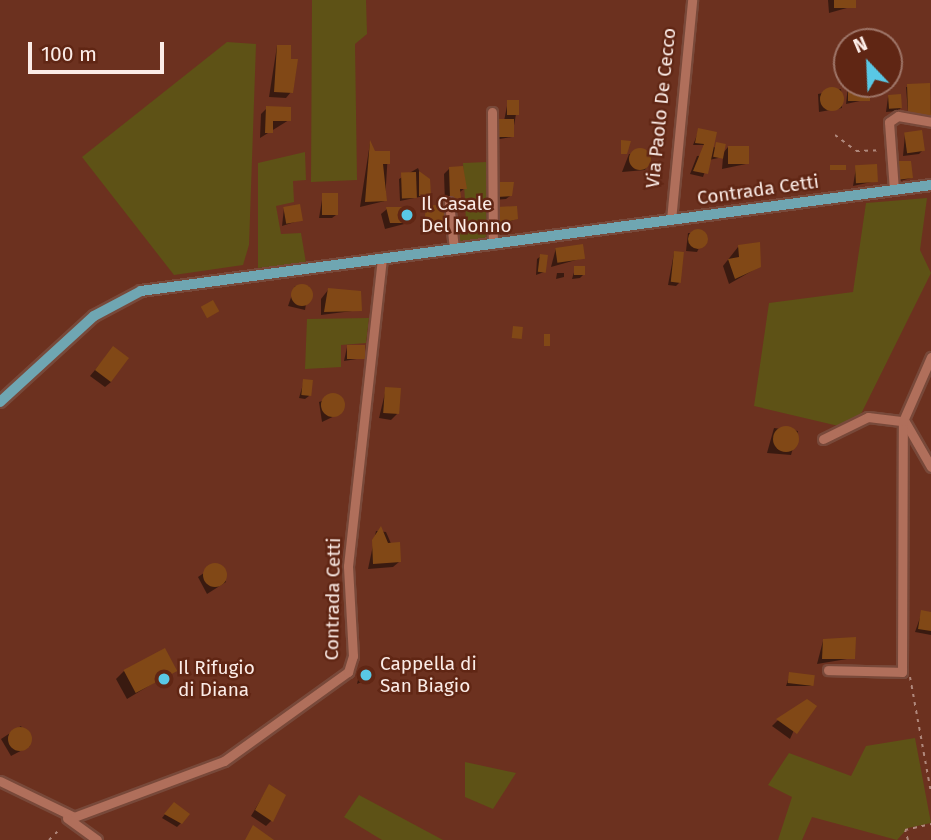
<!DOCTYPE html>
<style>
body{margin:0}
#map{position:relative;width:931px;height:840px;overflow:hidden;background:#6c311f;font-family:"Fira Sans",sans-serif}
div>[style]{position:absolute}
.green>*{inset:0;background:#5e5216}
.shadow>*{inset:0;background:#0007}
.building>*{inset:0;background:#814816;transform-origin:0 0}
.round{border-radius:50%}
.path>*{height:2px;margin-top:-1px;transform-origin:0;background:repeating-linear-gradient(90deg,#af887c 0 3.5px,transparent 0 8.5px)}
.roads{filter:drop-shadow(2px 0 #78493a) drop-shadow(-2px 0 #78493a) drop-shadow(0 2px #78493a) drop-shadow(0 -2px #78493a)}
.minor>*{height:9px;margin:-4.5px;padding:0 4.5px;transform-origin:4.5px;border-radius:4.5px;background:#b06f5b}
.major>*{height:10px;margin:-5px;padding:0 5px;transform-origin:5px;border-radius:5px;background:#6fa6b2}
.dots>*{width:19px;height:19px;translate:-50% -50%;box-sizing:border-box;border:4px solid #602614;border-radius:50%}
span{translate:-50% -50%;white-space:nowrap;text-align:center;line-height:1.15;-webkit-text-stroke:5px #602614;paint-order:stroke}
.street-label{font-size:19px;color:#fbece7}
.poi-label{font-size:19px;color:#fbece7}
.left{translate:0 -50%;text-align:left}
.north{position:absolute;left:833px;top:28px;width:70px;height:70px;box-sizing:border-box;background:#602614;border:2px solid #9e7568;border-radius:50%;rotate:337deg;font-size:19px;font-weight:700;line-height:28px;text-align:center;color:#fbece7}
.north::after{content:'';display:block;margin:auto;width:24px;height:32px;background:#59c8e5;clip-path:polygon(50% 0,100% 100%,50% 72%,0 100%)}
.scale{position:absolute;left:28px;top:42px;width:136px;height:32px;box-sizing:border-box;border:4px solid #fbece7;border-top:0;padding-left:9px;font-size:21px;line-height:24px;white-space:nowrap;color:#fbece7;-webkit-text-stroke:5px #602614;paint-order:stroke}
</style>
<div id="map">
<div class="green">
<i style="clip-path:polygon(312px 0,366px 0,367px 34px,355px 44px,357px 180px,311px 182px)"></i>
<i style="clip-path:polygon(227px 42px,256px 44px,249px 245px,243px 265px,174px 275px,82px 157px)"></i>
<i style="clip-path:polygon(305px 152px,306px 180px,293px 181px,294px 202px,276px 206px,281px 234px,301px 233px,306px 263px,258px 268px,258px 163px)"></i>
<i style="clip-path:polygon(487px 162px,486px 241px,456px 245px,455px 223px,466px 222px,463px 163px)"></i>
<i style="clip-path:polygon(927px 198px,920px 250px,931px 273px,861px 414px,847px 428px,754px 406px,769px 303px,853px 292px,866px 203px)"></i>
<i style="clip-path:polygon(369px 318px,366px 343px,341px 345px,341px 367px,305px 369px,307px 319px)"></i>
<i style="clip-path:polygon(915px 738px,931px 823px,908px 828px,897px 840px,812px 817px,802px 840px,778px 840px,792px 797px,768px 785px,789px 753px,851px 776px,866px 746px)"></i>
<i style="clip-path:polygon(465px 762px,516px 773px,493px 809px,465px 797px)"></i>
<i style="clip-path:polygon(359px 795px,443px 840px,382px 840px,344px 817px)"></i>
</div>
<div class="shadow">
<i style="clip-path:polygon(828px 0,853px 0,854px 6px,829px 13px)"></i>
<i style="clip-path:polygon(277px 46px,291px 92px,286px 98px,269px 97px)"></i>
<i style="clip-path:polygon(929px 85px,931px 114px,918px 119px,908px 113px,906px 87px)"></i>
<i style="clip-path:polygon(848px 86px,869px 99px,846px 104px)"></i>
<i style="clip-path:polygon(841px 89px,842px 108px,819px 112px,818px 94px)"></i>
<i style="clip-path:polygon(888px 97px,901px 108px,897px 111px,886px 112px)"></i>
<i style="clip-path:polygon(508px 101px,516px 114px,512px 137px,494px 140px,494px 124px,504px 121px)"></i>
<i style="clip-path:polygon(267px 108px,289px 120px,260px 138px,261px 114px)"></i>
<i style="clip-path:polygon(699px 130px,714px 147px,723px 153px,728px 147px,746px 164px,722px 169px,723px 157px,709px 160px,703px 177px,690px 174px,697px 156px,712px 155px,704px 145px,693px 145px)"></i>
<i style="clip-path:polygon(905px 134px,923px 150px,919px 154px,903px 156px)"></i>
<i style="clip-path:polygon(370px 143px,374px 153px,388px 152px,385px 201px,360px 207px)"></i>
<i style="clip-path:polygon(652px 153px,645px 170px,622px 172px,629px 154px)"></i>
<i style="clip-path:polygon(909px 163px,911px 178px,893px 183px)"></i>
<i style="clip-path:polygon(418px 168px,429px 195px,400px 201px,399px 179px)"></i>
<i style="clip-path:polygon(450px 168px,465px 188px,445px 204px,444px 174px)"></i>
<i style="clip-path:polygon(856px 168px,876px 181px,853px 186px)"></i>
<i style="clip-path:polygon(497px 184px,510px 196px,506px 199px,494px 200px)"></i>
<i style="clip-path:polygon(323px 194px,336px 215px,332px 218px,319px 218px)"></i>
<i style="clip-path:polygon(284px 208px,301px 220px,282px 226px)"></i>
<i style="clip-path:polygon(387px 209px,408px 223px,385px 229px,381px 214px)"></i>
<i style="clip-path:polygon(445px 209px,443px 225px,420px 227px,423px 218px)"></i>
<i style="clip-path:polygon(498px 209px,516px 219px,494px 227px)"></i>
<i style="clip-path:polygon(688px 233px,706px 234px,697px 252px,686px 251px)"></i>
<i style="clip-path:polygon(738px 247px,759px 267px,729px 284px,723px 266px)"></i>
<i style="clip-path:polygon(556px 248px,583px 258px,551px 267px)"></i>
<i style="clip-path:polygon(674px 253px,680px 282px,676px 286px,668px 285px)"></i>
<i style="clip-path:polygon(541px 256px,544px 272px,536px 275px,537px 259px)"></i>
<i style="clip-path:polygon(575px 269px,584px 274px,580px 278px,572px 279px)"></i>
<i style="clip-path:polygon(557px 273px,564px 273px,564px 277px,556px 279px)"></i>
<i style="clip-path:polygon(295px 286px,309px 286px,305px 310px,288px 306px)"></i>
<i style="clip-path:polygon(328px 290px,360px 310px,321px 315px,321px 299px)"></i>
<i style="clip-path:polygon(347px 347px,363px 358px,344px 361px)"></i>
<i style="clip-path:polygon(113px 348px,111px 382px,105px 387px,90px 376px)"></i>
<i style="clip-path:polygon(304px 381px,309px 396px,305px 399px,299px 398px)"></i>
<i style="clip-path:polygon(386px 389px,397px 414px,391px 420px,379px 418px)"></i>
<i style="clip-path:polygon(339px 395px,341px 413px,322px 422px,319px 402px)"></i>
<i style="clip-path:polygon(774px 428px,798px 431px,791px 455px,767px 453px)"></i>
<i style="clip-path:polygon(376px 531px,386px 532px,399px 562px,393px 567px,368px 569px)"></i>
<i style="clip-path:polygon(217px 564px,226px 582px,207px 594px,198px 577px)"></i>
<i style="clip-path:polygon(922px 612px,931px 613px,931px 635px,915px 632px)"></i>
<i style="clip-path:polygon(823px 641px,853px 658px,817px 664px)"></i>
<i style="clip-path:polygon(175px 670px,127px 699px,116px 679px,124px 671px)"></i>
<i style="clip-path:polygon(790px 674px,812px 686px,786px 686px)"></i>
<i style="clip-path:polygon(359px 675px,372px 677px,357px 684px)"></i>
<i style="clip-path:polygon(807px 701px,790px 739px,772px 726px,777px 721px)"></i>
<i style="clip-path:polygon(21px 726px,30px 746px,11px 756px,1px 739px)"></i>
<i style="clip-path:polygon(269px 786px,271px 821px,266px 826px,251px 816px)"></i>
<i style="clip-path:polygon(170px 808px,181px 823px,177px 827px,162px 818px)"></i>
</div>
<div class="building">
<i style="left:834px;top:0;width:22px;height:8px"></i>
<i style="clip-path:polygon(277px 45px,291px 45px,291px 59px,298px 59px,293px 93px,274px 92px)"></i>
<i style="clip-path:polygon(930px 83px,931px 118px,908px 112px,907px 84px)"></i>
<i style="left:848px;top:84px;width:22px;height:17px"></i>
<i class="round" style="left:820px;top:87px;width:24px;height:24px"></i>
<i style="left:901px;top:94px;width:14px;height:13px;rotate:86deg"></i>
<i style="left:507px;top:100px;width:12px;height:15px"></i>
<i style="clip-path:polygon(266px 106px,291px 107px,291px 121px,273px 121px,273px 133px,265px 133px)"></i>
<i style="left:497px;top:119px;width:17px;height:18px"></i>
<i style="clip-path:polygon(698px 128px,717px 132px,708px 174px,693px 171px,704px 144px,695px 143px)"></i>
<i style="left:922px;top:130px;width:21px;height:18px;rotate:82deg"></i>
<i style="clip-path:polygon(370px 140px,375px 151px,390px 151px,390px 164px,383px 164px,387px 201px,365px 202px)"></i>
<i style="clip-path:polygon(621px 140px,631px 141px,627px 154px,621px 154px)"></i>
<i style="left:716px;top:142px;width:10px;height:15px;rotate:11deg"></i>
<i style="left:728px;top:146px;width:21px;height:18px"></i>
<i class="round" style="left:629px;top:148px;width:22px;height:22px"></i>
<i style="clip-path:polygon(895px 161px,911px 161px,913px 178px,896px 180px)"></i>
<i style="left:877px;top:164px;width:18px;height:22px;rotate:87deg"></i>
<i style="left:846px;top:165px;width:5px;height:16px;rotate:90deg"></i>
<i style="clip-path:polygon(463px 166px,467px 189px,460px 189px,461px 198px,450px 199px,449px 167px)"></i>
<i style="clip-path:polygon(419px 171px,430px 179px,431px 196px,419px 196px)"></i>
<i style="left:416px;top:172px;width:26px;height:15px;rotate:88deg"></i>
<i style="clip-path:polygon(497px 182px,514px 182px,512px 196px,497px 197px)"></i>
<i style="left:322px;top:193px;width:16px;height:22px"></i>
<i style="left:300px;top:204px;width:17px;height:17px;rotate:80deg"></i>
<i class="round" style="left:425px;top:205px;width:22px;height:22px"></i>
<i style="clip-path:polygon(517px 206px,518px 219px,497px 224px,497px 207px)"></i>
<i style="clip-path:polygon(386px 207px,410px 207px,410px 223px,390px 223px)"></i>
<i class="round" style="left:688px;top:229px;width:20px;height:20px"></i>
<i style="clip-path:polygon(760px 242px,761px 267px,735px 279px,728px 259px,739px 257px,738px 245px)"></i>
<i style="left:583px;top:244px;width:15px;height:28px;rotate:82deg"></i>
<i style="left:674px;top:251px;width:10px;height:31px;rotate:6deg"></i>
<i style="left:540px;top:254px;width:8px;height:18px;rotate:7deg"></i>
<i style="left:585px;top:266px;width:9px;height:11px;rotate:90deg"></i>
<i class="round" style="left:291px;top:284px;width:22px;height:22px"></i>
<i style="clip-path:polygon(328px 288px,361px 291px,362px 311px,324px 312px)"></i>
<i style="left:213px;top:300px;width:13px;height:14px;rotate:61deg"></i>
<i style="left:513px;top:326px;width:10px;height:12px;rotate:6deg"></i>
<i style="left:544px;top:334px;width:6px;height:12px"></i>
<i style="left:347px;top:345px;width:18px;height:14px"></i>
<i style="left:113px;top:346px;width:20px;height:30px;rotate:37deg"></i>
<i style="left:303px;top:379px;width:10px;height:16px;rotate:6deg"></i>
<i style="left:385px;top:387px;width:16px;height:26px;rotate:4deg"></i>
<i class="round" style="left:321px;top:393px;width:24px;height:24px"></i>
<i class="round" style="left:773px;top:426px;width:26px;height:26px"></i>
<i style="clip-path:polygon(381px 526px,388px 543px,400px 542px,401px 562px,373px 564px,372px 540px)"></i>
<i class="round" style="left:203px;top:563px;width:24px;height:24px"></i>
<i style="clip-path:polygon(921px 610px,931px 612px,931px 631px,918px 629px)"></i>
<i style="clip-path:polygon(856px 637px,855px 659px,822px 659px,823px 639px)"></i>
<i style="left:165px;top:648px;width:26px;height:47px;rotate:62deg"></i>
<i style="left:371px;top:669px;width:9px;height:14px;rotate:69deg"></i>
<i style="left:789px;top:672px;width:26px;height:11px;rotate:7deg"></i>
<i style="clip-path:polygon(807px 699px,817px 706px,797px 734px,776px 719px)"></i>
<i class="round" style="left:8px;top:727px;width:24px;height:24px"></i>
<i style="clip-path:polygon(269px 784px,286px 795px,273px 822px,255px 810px)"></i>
<i style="clip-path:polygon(174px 802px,190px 814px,182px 824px,164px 814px)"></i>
<i style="clip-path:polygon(253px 825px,274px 840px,245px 840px)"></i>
</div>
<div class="path">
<i style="left:835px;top:135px;width:26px;rotate:37deg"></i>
<i style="left:856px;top:151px;width:25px;rotate:-2deg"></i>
<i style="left:910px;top:677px;width:117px;rotate:79.7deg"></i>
<i style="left:49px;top:840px;width:14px;rotate:-45deg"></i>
<i style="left:908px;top:840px;width:10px;rotate:-107deg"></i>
<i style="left:905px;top:830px;width:27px;rotate:-13deg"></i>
</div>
<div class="roads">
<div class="minor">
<i style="left:492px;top:112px;width:132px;rotate:89.6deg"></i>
<i style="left:894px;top:190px;width:68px;rotate:-94.2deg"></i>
<i style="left:889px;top:122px;width:11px;rotate:-34deg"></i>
<i style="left:898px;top:116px;width:34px;rotate:10deg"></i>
<i style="left:449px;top:202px;width:47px;rotate:83.9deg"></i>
<i style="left:671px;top:220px;width:221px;rotate:-84.5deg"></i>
<i style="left:904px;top:420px;width:54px;rotate:60.1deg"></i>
<i style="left:823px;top:439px;width:50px;rotate:-26.1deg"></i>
<i style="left:868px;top:417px;width:35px;rotate:7deg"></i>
<i style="left:828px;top:670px;width:74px;rotate:1.5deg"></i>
<i style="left:902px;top:672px;width:251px;rotate:-89.8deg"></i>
<i style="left:903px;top:421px;width:70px;rotate:-66.4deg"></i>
<i style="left:0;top:781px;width:82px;rotate:25.9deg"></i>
<i style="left:74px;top:817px;width:160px;rotate:-20.5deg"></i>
<i style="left:224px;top:761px;width:153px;rotate:-35.7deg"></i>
<i style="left:348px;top:672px;width:17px;rotate:-73deg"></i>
<i style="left:353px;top:656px;width:90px;rotate:-93.2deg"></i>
<i style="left:348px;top:566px;width:310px;rotate:-83.7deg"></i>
<i style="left:67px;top:818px;width:37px;rotate:36deg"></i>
</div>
<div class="major">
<i style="left:0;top:402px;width:127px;rotate:-42.5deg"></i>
<i style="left:94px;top:316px;width:53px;rotate:-28deg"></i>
<i style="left:141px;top:291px;width:797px;rotate:-7.64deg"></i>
</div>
</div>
<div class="dots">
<i style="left:407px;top:215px;background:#59c8e5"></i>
<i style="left:366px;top:675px;background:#59c8e5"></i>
<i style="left:164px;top:679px;background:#59c8e5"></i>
</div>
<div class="street-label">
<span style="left:661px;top:108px;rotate:-84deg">Via Paolo De Cecco</span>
<span style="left:758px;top:190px;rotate:-8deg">Contrada Cetti</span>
<span style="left:333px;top:599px;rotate:-89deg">Contrada Cetti</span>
</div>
<div class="poi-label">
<span class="left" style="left:421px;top:215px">Il Casale<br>Del Nonno</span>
<span class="left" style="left:380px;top:675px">Cappella di<br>San Biagio</span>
<span class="left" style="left:178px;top:679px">Il Rifugio<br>di Diana</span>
</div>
<div class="north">N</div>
<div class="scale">100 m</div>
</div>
